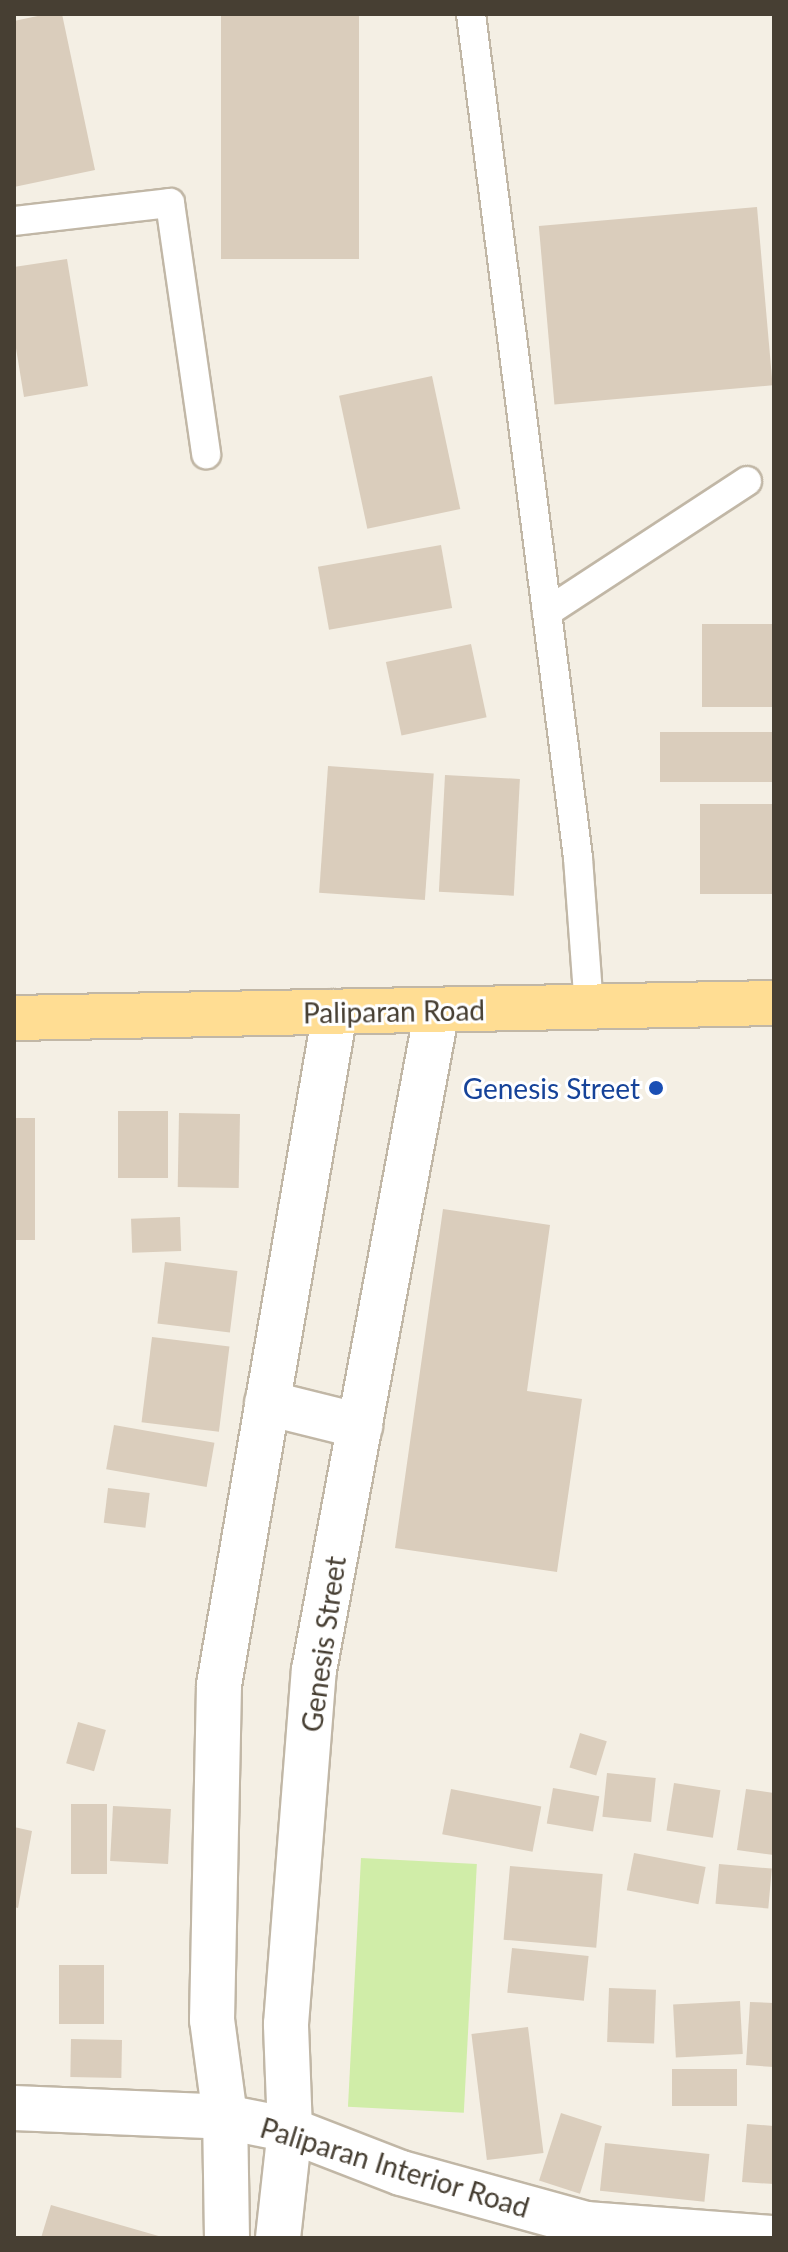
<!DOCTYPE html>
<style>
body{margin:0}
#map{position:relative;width:788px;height:2252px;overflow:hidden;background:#f4efe4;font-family:Lato,sans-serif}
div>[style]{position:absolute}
.green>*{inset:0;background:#d0eda8;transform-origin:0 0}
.building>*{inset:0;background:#dacdbc;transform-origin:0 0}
.roads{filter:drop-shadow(2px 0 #c1b7a6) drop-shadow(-2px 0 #c1b7a6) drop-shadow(0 2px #c1b7a6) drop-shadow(0 -2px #c1b7a6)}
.lane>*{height:28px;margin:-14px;padding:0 14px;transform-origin:14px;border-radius:14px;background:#fff}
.street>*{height:44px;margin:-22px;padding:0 22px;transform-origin:22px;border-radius:22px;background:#fff}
.primary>*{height:44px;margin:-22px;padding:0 22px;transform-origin:22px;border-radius:22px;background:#ffdd93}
.dots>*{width:22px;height:22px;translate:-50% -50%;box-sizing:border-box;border:4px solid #fff;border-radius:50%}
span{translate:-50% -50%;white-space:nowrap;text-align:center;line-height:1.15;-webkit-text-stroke:6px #fff;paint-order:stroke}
.street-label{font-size:28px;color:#473f33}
.transit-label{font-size:28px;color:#164399}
.right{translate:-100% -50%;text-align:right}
.frame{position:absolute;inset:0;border:16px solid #473f33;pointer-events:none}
</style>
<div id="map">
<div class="green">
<i style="left:361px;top:1858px;width:116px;height:249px;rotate:3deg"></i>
</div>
<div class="building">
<i style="clip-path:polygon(47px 14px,62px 14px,95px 170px,14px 187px,14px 21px)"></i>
<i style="left:221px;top:14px;width:138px;height:245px"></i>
<i style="left:757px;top:207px;width:179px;height:219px;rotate:85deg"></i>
<i style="clip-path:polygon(67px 259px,88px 386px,24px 397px,14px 336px,14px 267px)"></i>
<i style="left:432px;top:376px;width:136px;height:95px;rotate:78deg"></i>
<i style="left:441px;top:545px;width:64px;height:125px;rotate:80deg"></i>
<i style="left:774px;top:624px;width:83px;height:72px;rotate:90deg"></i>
<i style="left:471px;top:644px;width:75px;height:87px;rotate:78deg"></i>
<i style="left:774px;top:732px;width:50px;height:114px;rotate:90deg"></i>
<i style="left:328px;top:766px;width:106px;height:127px;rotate:4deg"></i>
<i style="left:445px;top:775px;width:75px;height:117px;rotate:3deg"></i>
<i style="left:774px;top:804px;width:90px;height:74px;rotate:90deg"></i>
<i style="left:118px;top:1111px;width:50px;height:67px"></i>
<i style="left:179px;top:1113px;width:61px;height:74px;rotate:1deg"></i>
<i style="left:14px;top:1118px;width:21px;height:122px"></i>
<i style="clip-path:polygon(443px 1209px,550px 1225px,527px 1391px,582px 1399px,557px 1572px,395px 1548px)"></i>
<i style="left:180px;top:1217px;width:34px;height:49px;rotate:88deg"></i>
<i style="left:165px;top:1262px;width:73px;height:62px;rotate:7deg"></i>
<i style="left:152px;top:1337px;width:78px;height:86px;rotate:7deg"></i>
<i style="left:114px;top:1425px;width:102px;height:45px;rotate:10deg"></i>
<i style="left:108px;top:1488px;width:42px;height:35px;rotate:7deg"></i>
<i style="left:78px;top:1722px;width:29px;height:43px;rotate:16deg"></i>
<i style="left:580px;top:1733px;width:28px;height:36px;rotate:17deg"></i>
<i style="left:607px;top:1773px;width:49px;height:44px;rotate:6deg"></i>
<i style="left:674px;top:1783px;width:47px;height:48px;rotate:9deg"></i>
<i style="left:553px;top:1788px;width:47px;height:36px;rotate:10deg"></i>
<i style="left:451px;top:1789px;width:92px;height:46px;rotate:11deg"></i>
<i style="clip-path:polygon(746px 1789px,774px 1793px,774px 1855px,737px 1850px)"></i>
<i style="left:71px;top:1804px;width:36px;height:70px"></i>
<i style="left:113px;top:1806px;width:58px;height:55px;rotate:3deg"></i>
<i style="clip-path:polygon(14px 1827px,32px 1831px,18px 1908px,14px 1907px)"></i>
<i style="left:634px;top:1853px;width:73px;height:38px;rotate:11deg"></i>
<i style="left:719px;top:1864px;width:53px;height:40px;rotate:5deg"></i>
<i style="left:510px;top:1866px;width:93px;height:74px;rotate:5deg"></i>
<i style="left:512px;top:1948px;width:77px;height:45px;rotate:6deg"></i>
<i style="left:59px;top:1965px;width:45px;height:59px"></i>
<i style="left:609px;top:1988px;width:47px;height:54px;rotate:2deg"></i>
<i style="left:740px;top:2001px;width:53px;height:67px;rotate:87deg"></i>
<i style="clip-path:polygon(750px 2002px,774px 2003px,774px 2067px,746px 2065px)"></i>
<i style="left:528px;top:2027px;width:127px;height:57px;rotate:83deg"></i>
<i style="left:71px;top:2039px;width:51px;height:38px;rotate:1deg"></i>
<i style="left:737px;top:2069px;width:37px;height:65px;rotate:90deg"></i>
<i style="left:561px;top:2113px;width:43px;height:71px;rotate:18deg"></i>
<i style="clip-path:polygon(747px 2124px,774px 2126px,774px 2184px,742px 2182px)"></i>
<i style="left:605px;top:2143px;width:105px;height:48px;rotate:6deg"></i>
<i style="clip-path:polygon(51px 2205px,162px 2237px,162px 2238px,41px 2238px)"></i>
</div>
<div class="roads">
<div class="lane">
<i style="left:471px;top:14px;width:851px;rotate:82.77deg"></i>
<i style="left:578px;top:858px;width:149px;rotate:85.8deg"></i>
<i style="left:14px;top:221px;width:157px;rotate:-6.6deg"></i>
<i style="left:170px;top:203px;width:254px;rotate:81.8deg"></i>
<i style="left:547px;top:612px;width:239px;rotate:-33.2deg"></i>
</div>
<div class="street">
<i style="left:267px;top:1403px;width:96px;rotate:13.9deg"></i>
<i style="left:14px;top:2108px;width:211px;rotate:2.4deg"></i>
<i style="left:225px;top:2117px;width:66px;rotate:11.3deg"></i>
<i style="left:290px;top:2130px;width:119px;rotate:21.2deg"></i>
<i style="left:401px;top:2173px;width:192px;rotate:15.4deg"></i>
<i style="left:586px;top:2224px;width:189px;rotate:4.3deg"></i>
<i style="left:227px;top:2238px;width:121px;rotate:-90.9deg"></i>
<i style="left:225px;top:2117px;width:98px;rotate:-97.6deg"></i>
<i style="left:212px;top:2020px;width:335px;rotate:-88.8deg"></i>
<i style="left:219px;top:1685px;width:683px;rotate:-80.22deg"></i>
<i style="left:278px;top:2238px;width:109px;rotate:-83.7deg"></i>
<i style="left:290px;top:2130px;width:106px;rotate:-92.2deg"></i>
<i style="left:286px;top:2024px;width:355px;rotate:-85.5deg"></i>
<i style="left:314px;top:1670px;width:671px;rotate:-79.44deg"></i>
</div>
<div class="primary">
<i style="left:14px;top:1018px;width:760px;rotate:-1.13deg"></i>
</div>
</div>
<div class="dots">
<i style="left:656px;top:1088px;background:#1a4fb4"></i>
</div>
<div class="street-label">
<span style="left:394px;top:1011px;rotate:-1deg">Paliparan Road</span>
<span style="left:323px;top:1644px;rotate:-82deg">Genesis Street</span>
<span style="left:395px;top:2167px;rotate:17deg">Paliparan Interior Road</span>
</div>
<div class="transit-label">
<span class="right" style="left:640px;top:1088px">Genesis Street</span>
</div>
<div class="frame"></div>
</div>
